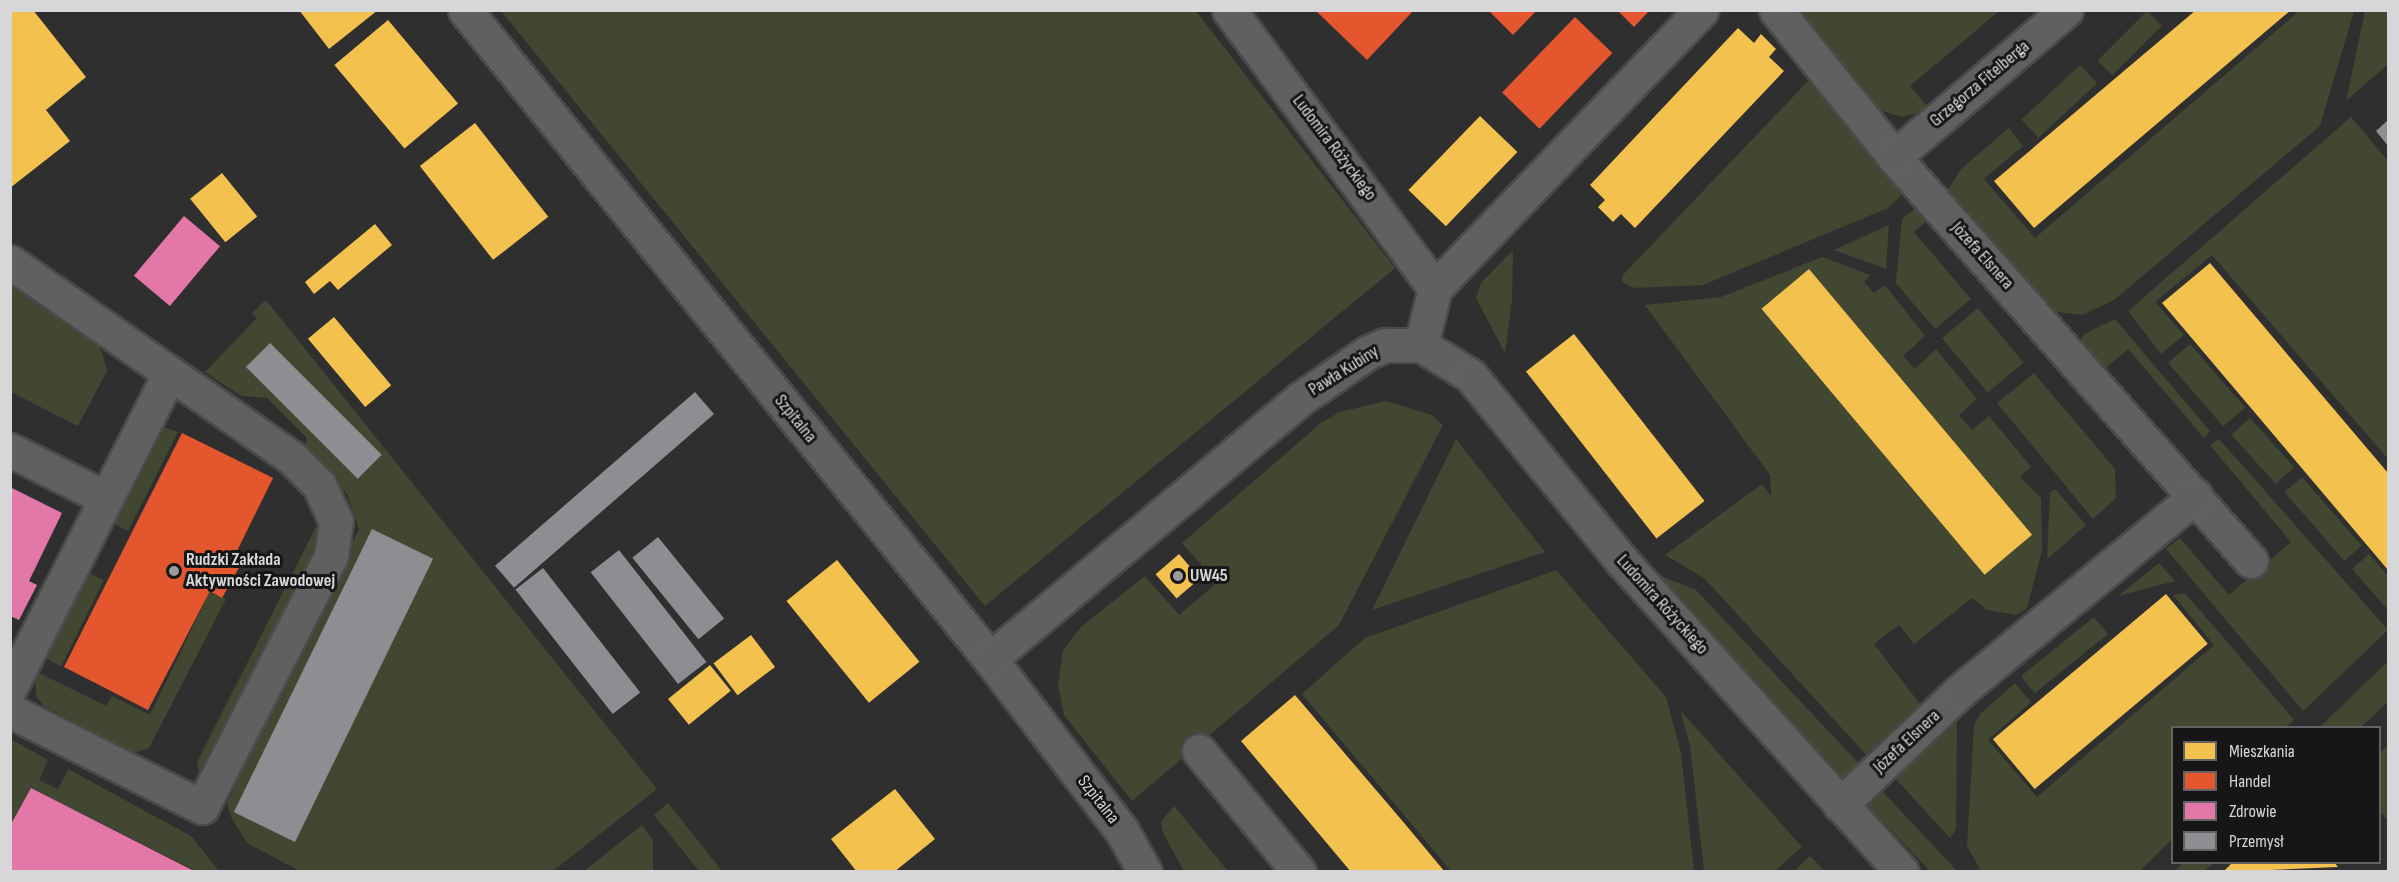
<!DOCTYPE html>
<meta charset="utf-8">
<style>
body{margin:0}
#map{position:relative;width:2399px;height:882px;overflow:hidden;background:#2f2f2f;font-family:"Sofia Sans Condensed",sans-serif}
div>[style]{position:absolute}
.green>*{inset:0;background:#424732;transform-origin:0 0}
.homes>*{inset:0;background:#f2c14e;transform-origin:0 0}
.shops>*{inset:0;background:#e4572e;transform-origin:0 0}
.health>*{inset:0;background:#e377a8;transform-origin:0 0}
.industry>*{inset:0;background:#8d8d92;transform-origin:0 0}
.roads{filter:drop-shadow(2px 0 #4a4a4a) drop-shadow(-2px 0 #4a4a4a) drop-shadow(0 2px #4a4a4a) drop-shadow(0 -2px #4a4a4a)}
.minor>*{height:33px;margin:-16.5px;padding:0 16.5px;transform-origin:16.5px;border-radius:16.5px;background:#606061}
.dots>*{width:16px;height:16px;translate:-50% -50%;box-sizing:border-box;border:3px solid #161617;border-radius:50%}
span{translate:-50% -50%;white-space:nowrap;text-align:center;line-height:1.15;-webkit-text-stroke:6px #161617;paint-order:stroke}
.street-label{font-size:18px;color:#d7d7d9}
.poi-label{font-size:18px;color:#d7d7d9;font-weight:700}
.left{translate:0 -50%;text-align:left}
.frame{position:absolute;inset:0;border:12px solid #d7d7d9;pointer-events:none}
.legend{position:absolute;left:2171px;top:726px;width:210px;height:138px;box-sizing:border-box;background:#161617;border:2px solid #636365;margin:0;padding:8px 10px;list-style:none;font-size:18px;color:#d7d7d9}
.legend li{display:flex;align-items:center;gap:12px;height:30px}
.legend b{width:30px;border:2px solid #636365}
</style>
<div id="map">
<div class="green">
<i style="clip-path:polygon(501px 11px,1196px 11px,1395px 268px,985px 606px)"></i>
<i style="clip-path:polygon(1793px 11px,1999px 11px,1910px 86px,1930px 110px,1901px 117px,1874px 108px)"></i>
<i style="left:2147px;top:11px;width:21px;height:70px;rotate:45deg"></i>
<i style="clip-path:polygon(2299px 11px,2354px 11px,2320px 126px,2114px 300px,2082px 315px,2051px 311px,1947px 192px,1960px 170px,2009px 128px,2023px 146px,1984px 179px,2035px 238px)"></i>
<i style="clip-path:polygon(2365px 11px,2388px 11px,2388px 64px,2346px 101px)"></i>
<i style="left:2080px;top:65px;width:25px;height:80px;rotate:47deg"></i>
<i style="clip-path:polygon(1808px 81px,1905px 192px,1888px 208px,1703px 285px,1635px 288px,1622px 282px,1622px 276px)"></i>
<i style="clip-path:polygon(2351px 117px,2388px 161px,2388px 459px,2212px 255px,2155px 302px,2184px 335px,2161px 354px,2128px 311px)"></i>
<i style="clip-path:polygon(1917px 207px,1936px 213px,1914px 232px,1971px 299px,1935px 329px,1896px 283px,1902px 219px)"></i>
<i style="clip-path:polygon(1889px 225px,1886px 269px,1834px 250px)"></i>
<i style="clip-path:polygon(1513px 250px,1512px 299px,1505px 353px,1476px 298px,1481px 283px)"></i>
<i style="clip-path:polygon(1822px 257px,1870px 275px,1864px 282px,1874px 293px,1885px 285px,1925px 336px,1903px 356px,1915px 369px,1936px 349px,1977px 399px,1959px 415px,1972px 430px,1989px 416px,2031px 467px,2020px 477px,2041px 498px,2042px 550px,2027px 608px,2016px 615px,1987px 610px,1972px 598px,1914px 644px,1899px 625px,1874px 644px,1920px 704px,1872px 761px,1704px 578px,1665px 555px,1762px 484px,1771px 496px,1770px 475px,1645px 305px,1721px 297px)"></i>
<i style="clip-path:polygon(10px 282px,89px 328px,102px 353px,107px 371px,78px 426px,11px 392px)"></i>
<i style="clip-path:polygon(266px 300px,657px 789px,553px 871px,300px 871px,247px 843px,231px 817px,227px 803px,359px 529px,347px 494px,306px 449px,306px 437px,267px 398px,241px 396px,205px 372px,257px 318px,252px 313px)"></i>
<i style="left:1978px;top:308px;width:71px;height:47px;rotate:50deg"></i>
<i style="clip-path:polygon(2115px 319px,2210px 431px,2204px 438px,2128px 349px,2105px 369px,2089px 351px,2081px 340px,2084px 334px)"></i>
<i style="left:2190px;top:344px;width:84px;height:29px;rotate:49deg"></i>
<i style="clip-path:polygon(2034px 373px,2115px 469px,2116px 498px,2093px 519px,1997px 403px)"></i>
<i style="clip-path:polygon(1386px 401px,1432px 415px,1443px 425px,1339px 625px,1132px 801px,1064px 715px,1058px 685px,1063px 650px,1082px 626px,1145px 576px,1179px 615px,1217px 583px,1182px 543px,1321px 423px,1340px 412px)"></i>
<i style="left:2250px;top:418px;width:66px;height:25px;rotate:48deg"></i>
<i style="clip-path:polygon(163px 427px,178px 432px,128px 531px,109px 521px,156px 429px)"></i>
<i style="clip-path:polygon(1456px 439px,1545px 552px,1372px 610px)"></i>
<i style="clip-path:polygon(2219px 439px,2388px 630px,2303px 711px,2166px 549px,2180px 538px,2229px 595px,2291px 542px,2210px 445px)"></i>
<i style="left:2302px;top:477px;width:91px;height:23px;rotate:49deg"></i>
<i style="clip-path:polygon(2055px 489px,2086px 525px,2047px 559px,2050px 492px)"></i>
<i style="clip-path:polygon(317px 525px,324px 538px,214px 766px,199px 775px,197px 762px)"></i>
<i style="clip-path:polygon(2369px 554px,2388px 576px,2388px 610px,2352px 569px)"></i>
<i style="clip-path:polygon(88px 561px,93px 562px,89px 573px,104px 580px,61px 667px,43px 656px)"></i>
<i style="clip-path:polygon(2159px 563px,2175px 581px,2118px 596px)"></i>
<i style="clip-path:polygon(1556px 570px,1666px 697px,1681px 753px,1694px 871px,1451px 871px,1302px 694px,1365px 638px)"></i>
<i style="clip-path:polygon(1661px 576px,1696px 590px,1863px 768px,1846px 786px)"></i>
<i style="clip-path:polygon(210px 591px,226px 599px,149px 748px,134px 753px,44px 706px,36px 696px,35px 671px,106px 706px,112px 696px,150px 715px)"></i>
<i style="clip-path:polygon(2185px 593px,2294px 720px,2286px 727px,2172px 728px,2172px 839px,2140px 871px,1981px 871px,1967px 846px,1974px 725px,1981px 713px,2015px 683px,2031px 702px,1988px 740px,2037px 797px,2214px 645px,2173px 595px)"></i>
<i style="left:2094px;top:617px;width:22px;height:94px;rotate:51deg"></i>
<i style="clip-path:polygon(2388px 661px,2388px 702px,2361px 727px,2320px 727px)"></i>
<i style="clip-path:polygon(1680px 710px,1802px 847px,1775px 871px,1704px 871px,1690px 745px)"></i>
<i style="clip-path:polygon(1957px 722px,1956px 829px,1950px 838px,1895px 778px)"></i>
<i style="clip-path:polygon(11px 739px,48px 760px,39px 780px,58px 789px,68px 769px,191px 836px,219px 871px,196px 871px,31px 788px,11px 826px)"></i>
<i style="clip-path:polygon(2388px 745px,2388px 821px,2380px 811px,2380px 753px)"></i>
<i style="clip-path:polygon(1879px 790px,1884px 793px,1957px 871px,1930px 871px,1868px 806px)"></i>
<i style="clip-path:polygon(668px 803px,722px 871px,699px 871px,654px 815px)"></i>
<i style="clip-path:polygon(1174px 806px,1228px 871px,1184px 871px,1163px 833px,1161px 822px)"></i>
<i style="clip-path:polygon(642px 825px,653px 841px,653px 871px,584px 871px)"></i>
<i style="clip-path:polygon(1810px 856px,1825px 871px,1794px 871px)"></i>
<i style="clip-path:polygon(2183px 863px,2183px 862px,2214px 863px,2204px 871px,2174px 871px)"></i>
</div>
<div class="homes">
<i style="clip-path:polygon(10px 10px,33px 10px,86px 77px,46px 110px,70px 141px,10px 188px)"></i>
<i style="clip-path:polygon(299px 10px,378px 10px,329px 49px)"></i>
<i style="clip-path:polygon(2196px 10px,2291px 10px,2034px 228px,1994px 181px)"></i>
<i style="left:388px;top:20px;width:109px;height:70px;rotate:50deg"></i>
<i style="clip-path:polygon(1738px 28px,1754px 43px,1761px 34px,1776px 49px,1769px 57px,1784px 71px,1635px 228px,1621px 214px,1613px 222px,1598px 207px,1605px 200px,1590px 185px)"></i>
<i style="left:1480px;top:116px;width:52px;height:103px;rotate:44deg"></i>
<i style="left:475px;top:123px;width:119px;height:70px;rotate:52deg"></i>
<i style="left:222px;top:173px;width:56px;height:41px;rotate:51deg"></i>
<i style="clip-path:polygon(375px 224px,392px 245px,338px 290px,330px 281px,314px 294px,305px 282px)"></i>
<i style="clip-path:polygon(2210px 263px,2388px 473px,2388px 570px,2162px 303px)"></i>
<i style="left:1809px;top:269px;width:347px;height:62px;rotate:50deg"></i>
<i style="left:334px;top:317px;width:89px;height:34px;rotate:50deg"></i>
<i style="left:1574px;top:334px;width:212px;height:61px;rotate:52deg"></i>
<i style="left:1179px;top:554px;width:32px;height:31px;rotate:49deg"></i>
<i style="left:837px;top:560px;width:131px;height:65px;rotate:51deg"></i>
<i style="left:2166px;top:594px;width:65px;height:226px;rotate:50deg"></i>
<i style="left:751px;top:635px;width:40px;height:47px;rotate:53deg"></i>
<i style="left:710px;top:665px;width:33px;height:54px;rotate:51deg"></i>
<i style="clip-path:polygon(1295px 695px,1405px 824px,1445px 872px,1351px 872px,1241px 741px)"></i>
<i style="clip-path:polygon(895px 789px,935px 839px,894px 872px,857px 872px,831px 839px)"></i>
<i style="clip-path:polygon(2233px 862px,2334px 862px,2338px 867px,2223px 872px)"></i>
</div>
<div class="shops">
<i style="clip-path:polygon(1315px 10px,1414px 10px,1367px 60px)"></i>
<i style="clip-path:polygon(1488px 10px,1537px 10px,1513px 35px)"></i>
<i style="clip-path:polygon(1617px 10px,1650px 10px,1634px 27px)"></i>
<i style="left:1575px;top:17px;width:52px;height:105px;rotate:44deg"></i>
<i style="clip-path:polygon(182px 433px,273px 478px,233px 559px,241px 564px,222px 598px,210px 591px,148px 710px,64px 667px)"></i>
</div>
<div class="health">
<i style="left:184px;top:216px;width:47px;height:78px;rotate:40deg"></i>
<i style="clip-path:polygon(10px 487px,62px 513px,29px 581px,37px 585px,19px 620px,10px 616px)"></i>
<i style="clip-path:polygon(31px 788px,196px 872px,10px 872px,10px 826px)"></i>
</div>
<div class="industry">
<i style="clip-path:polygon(2388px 120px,2388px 146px,2376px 131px)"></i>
<i style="left:270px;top:343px;width:158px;height:34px;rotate:45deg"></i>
<i style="left:695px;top:392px;width:29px;height:265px;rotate:49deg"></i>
<i style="left:372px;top:529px;width:68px;height:315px;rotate:26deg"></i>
<i style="left:658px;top:537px;width:105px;height:33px;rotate:51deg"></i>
<i style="left:619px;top:550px;width:142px;height:36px;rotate:52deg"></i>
<i style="left:543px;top:568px;width:158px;height:35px;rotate:52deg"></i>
</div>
<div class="roads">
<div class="minor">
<i style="left:465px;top:10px;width:835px;rotate:51.03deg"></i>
<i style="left:990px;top:659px;width:217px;rotate:52.5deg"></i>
<i style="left:1122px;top:831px;width:47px;rotate:60.7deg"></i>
<i style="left:1229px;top:10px;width:346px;rotate:53.5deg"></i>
<i style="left:1776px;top:10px;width:189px;rotate:51.2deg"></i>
<i style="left:1894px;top:157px;width:539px;rotate:48.53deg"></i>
<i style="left:1894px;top:157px;width:226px;rotate:-40.5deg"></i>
<i style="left:10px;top:262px;width:343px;rotate:34.8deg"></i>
<i style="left:292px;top:458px;width:38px;rotate:45deg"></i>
<i style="left:319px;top:485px;width:40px;rotate:65deg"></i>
<i style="left:336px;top:521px;width:35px;rotate:98deg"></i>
<i style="left:331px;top:556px;width:282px;rotate:117.2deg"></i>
<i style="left:202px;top:807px;width:215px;rotate:-153.4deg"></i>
<i style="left:1421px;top:345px;width:59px;rotate:-76.2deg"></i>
<i style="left:1435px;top:288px;width:385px;rotate:-46.2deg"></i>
<i style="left:10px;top:450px;width:107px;rotate:26.6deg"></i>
<i style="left:990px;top:659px;width:405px;rotate:-40deg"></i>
<i style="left:1300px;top:399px;width:81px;rotate:-34.5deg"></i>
<i style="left:1367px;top:353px;width:20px;rotate:-24deg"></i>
<i style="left:1385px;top:345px;width:36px"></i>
<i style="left:1421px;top:345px;width:59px;rotate:31.8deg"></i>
<i style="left:1471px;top:376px;width:239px;rotate:50.8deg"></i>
<i style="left:1622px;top:561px;width:418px;rotate:48deg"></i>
<i style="left:10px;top:688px;width:353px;rotate:-63.1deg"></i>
<i style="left:1199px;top:751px;width:157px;rotate:50.4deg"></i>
<i style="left:1840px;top:805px;width:166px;rotate:-43.5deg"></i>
<i style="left:1960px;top:691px;width:306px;rotate:-39.6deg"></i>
</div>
</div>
<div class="dots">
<i style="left:174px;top:571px;background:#9c9c9e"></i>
<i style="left:1178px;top:576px;background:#9c9c9e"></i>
</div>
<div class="street-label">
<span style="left:1980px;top:84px;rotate:-40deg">Grzegorza Fitelberga</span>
<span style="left:1334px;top:148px;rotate:53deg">Ludomira Różyckiego</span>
<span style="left:1982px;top:256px;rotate:48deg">Józefa Elsnera</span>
<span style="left:1344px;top:371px;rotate:-32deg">Pawła Kubiny</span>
<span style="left:795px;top:419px;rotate:51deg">Szpitalna</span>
<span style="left:1662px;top:605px;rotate:48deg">Ludomira Różyckiego</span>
<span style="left:1907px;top:742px;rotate:-43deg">Józefa Elsnera</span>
<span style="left:1098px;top:800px;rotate:52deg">Szpitalna</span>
</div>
<div class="poi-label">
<span class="left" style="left:186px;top:571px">Rudzki Zakłada<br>Aktywności Zawodowej</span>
<span class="left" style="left:1190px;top:576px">UW45</span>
</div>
<div class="frame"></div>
<ul class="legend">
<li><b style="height:16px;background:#f2c14e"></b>Mieszkania</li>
<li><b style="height:16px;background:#e4572e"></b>Handel</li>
<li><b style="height:16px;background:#e377a8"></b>Zdrowie</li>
<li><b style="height:16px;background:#8d8d92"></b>Przemysł</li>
</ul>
</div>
